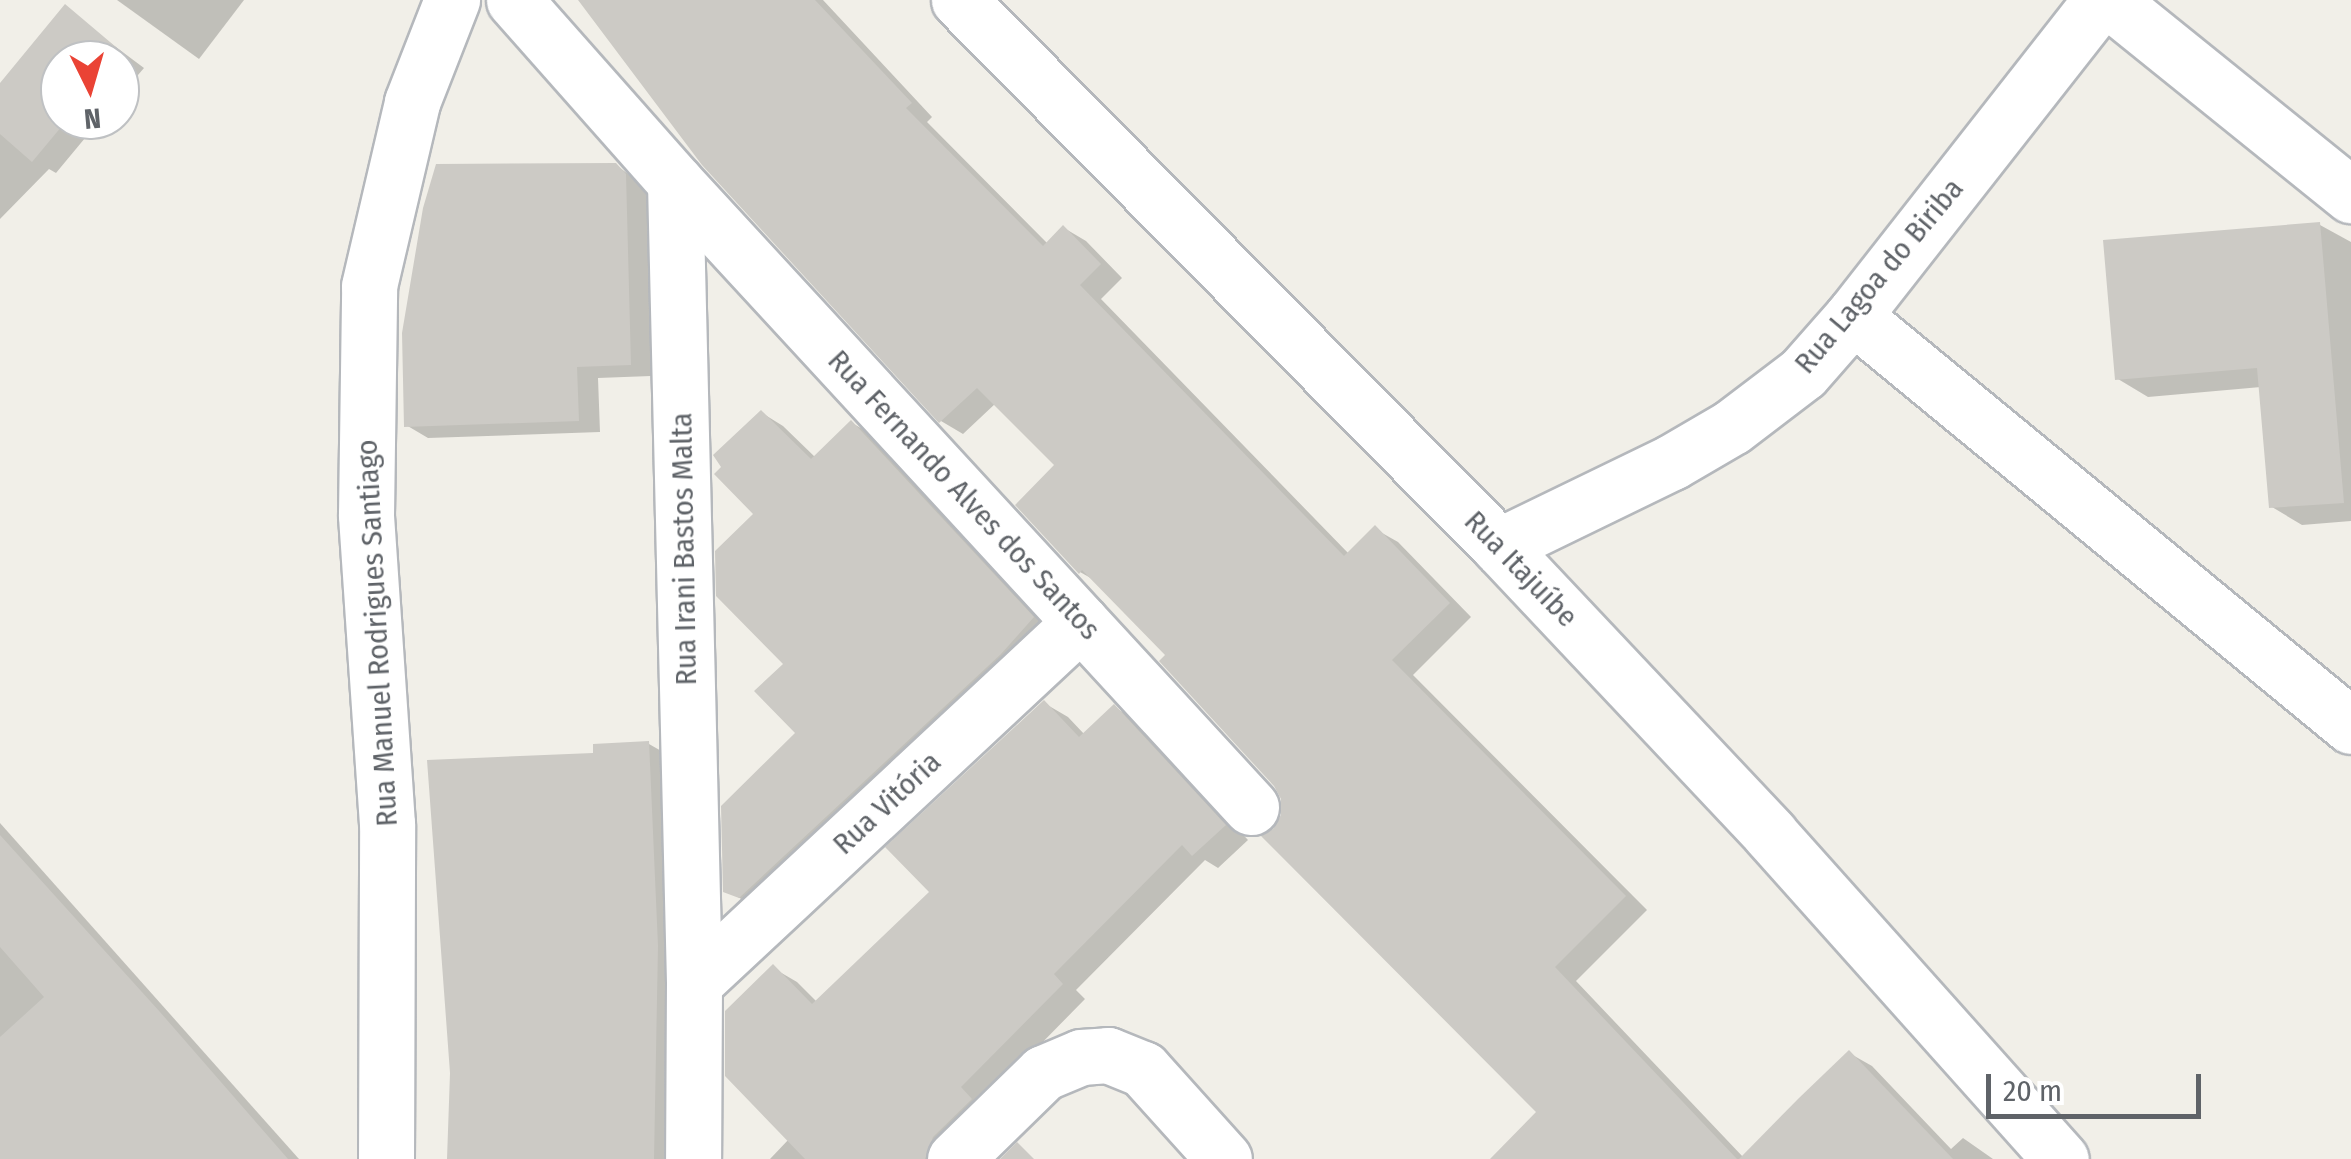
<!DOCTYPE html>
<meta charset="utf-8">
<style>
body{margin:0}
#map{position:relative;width:2351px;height:1159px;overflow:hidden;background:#f1efe8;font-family:"Fira Sans Condensed",sans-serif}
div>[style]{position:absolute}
.shadow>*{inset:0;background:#0003}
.building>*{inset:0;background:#cccac5}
.roads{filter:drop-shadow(2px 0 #b5b8bc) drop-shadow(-2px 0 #b5b8bc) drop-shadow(0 2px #b5b8bc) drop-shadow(0 -2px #b5b8bc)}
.street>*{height:55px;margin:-27.5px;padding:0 27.5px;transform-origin:27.5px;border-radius:27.5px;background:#fff}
.secondary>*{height:55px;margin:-27.5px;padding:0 27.5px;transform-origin:27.5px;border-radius:27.5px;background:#fff}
span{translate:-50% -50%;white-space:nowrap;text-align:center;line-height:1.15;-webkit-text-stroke:10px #fff;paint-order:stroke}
.street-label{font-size:30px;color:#5f6368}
.north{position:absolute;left:40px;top:40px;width:100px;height:100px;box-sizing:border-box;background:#fff;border:2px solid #bfc1c3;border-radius:50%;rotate:175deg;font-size:28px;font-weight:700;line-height:40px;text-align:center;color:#5f6368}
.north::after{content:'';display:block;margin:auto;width:35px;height:45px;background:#ea4335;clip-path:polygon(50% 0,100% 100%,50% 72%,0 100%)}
.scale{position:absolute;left:1986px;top:1074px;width:215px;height:45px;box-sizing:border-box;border:5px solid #5f6368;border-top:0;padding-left:12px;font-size:30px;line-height:35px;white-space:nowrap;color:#5f6368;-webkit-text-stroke:8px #fff;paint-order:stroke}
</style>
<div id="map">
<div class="shadow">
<i style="clip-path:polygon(117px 0,244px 0,199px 59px)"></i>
<i style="clip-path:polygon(581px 0,823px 0,932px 117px,927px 122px,1048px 244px,1064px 228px,1086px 241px,1122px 278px,1101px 299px,1350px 555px,1375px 529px,1398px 542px,1471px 617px,1413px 675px,1647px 910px,1576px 981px,1744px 1158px,1849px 1053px,1872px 1066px,1951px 1149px,1963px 1138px,1993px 1159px,1494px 1159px,1540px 1112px,1275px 831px,1284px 816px,1284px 799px,1276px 784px,1168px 655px,1096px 581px,1080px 572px,1058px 465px,996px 403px,963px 434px,941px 421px)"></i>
<i style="clip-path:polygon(77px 18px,144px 68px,120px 96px,120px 60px,60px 60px,60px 120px,100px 120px,56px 173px,49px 169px,0 219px,0 86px)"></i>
<i style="clip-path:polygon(616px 165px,647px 188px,651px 376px,598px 378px,600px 432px,428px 438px,406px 425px)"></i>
<i style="clip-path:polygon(2320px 225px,2351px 242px,2351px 521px,2302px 525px,2272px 507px,2261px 387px,2148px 397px,2118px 379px)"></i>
<i style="clip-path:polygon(762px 413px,783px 426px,816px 458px,852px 423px,873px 435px,1054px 631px,748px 903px,726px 890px,798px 733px)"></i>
<i style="clip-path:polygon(1044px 703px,1068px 717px,1085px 735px,1114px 707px,1138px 721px,1248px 840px,1218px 868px,1205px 860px,1076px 990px,1085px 999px,983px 1103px,952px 1159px,770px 1159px,789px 1139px,773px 968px,797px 982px,817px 1002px,932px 892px)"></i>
<i style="clip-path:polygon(649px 744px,670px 756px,675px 1159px,449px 1159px,595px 756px)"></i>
<i style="clip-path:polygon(0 823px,299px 1159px,0 1159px)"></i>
</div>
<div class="building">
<i style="clip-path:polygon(578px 0,815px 0,912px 103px,906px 108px,1043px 246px,1063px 225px,1101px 264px,1080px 285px,1344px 556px,1375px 525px,1450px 603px,1392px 660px,1626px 896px,1555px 967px,1737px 1159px,1490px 1159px,1536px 1112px,1261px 836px,1273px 829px,1281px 815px,1281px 799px,1274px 786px,1159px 661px,1165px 655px,1082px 570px,1079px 574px,1015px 505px,1054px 465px,977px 388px,939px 423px,702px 165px)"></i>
<i style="clip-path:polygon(65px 4px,123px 53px,118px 60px,60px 60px,60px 120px,67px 120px,32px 162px,0 134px,0 83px)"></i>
<i style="clip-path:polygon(616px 163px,626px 174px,631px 365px,577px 367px,579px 421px,404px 427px,402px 333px,423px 208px,436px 164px)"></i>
<i style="clip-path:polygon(2320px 222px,2344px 503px,2269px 508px,2257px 368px,2115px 380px,2103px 240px)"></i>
<i style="clip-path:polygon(761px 410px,811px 459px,851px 420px,1034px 617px,1001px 654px,739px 898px,723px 892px,721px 806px,795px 733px,754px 691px,783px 664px,716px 596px,715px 551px,753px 514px,714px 474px,721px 467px,713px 455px)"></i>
<i style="clip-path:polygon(1044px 700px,1079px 737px,1114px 704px,1226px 825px,1192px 856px,1182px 845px,1054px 974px,1063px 984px,961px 1087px,972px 1099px,933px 1137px,925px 1159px,805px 1159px,725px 1076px,725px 1011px,773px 964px,812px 1004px,929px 892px,885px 847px)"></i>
<i style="clip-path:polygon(649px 741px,658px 946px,654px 1159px,447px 1159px,450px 1073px,427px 760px,593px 753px,593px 744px)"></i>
<i style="clip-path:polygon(0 835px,160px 1012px,288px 1159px,0 1159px,0 1037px,44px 997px,0 947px)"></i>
<i style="clip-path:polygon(1849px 1050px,1953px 1159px,1739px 1159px,1799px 1098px)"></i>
<i style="clip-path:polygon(1017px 1142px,1034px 1159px,1000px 1159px)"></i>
</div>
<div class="roads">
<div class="street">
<i style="left:514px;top:0;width:243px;rotate:48.5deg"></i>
<i style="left:675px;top:182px;width:801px;rotate:88.64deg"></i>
<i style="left:694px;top:983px;width:176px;rotate:90.3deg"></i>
<i style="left:2109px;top:0;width:311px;rotate:38.9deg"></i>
<i style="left:675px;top:182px;width:850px;rotate:47.34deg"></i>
<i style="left:1853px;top:316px;width:645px;rotate:39.46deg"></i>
<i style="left:1499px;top:546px;width:192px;rotate:-25.9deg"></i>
<i style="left:1672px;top:462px;width:69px;rotate:-30.3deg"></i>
<i style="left:1732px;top:427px;width:89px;rotate:-37.3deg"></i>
<i style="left:1803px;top:373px;width:76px;rotate:-48.7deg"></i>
<i style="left:1853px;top:316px;width:402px;rotate:-51.9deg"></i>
<i style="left:694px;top:983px;width:529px;rotate:-43.01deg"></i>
<i style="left:955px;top:1159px;width:123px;rotate:-44.3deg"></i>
<i style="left:1043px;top:1073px;width:41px;rotate:-22.8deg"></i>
<i style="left:1081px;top:1057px;width:27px;rotate:-4deg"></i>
<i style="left:1108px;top:1055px;width:38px;rotate:22deg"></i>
<i style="left:1143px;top:1069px;width:121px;rotate:48deg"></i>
</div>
<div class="secondary">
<i style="left:959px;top:0;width:768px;rotate:45.32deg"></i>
<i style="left:1499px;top:546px;width:395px;rotate:46.7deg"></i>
<i style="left:1770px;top:834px;width:436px;rotate:48.2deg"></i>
<i style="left:386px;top:1159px;width:335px;rotate:-89.8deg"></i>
<i style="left:387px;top:824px;width:310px;rotate:-93.9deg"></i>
<i style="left:366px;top:515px;width:229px;rotate:-89.2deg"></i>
<i style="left:369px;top:286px;width:189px;rotate:-76.8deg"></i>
<i style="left:412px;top:102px;width:110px;rotate:-68.6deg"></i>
</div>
</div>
<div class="street-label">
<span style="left:1879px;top:276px;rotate:-50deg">Rua Lagoa do Biriba</span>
<span style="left:964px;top:495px;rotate:47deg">Rua Fernando Alves dos Santos</span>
<span style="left:684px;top:549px;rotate:-91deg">Rua Irani Bastos Malta</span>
<span style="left:1521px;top:569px;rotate:46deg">Rua Itajuíbe</span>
<span style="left:377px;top:633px;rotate:-93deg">Rua Manuel Rodrigues Santiago</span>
<span style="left:887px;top:803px;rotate:-43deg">Rua Vitória</span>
</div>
<div class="north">N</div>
<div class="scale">20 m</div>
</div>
